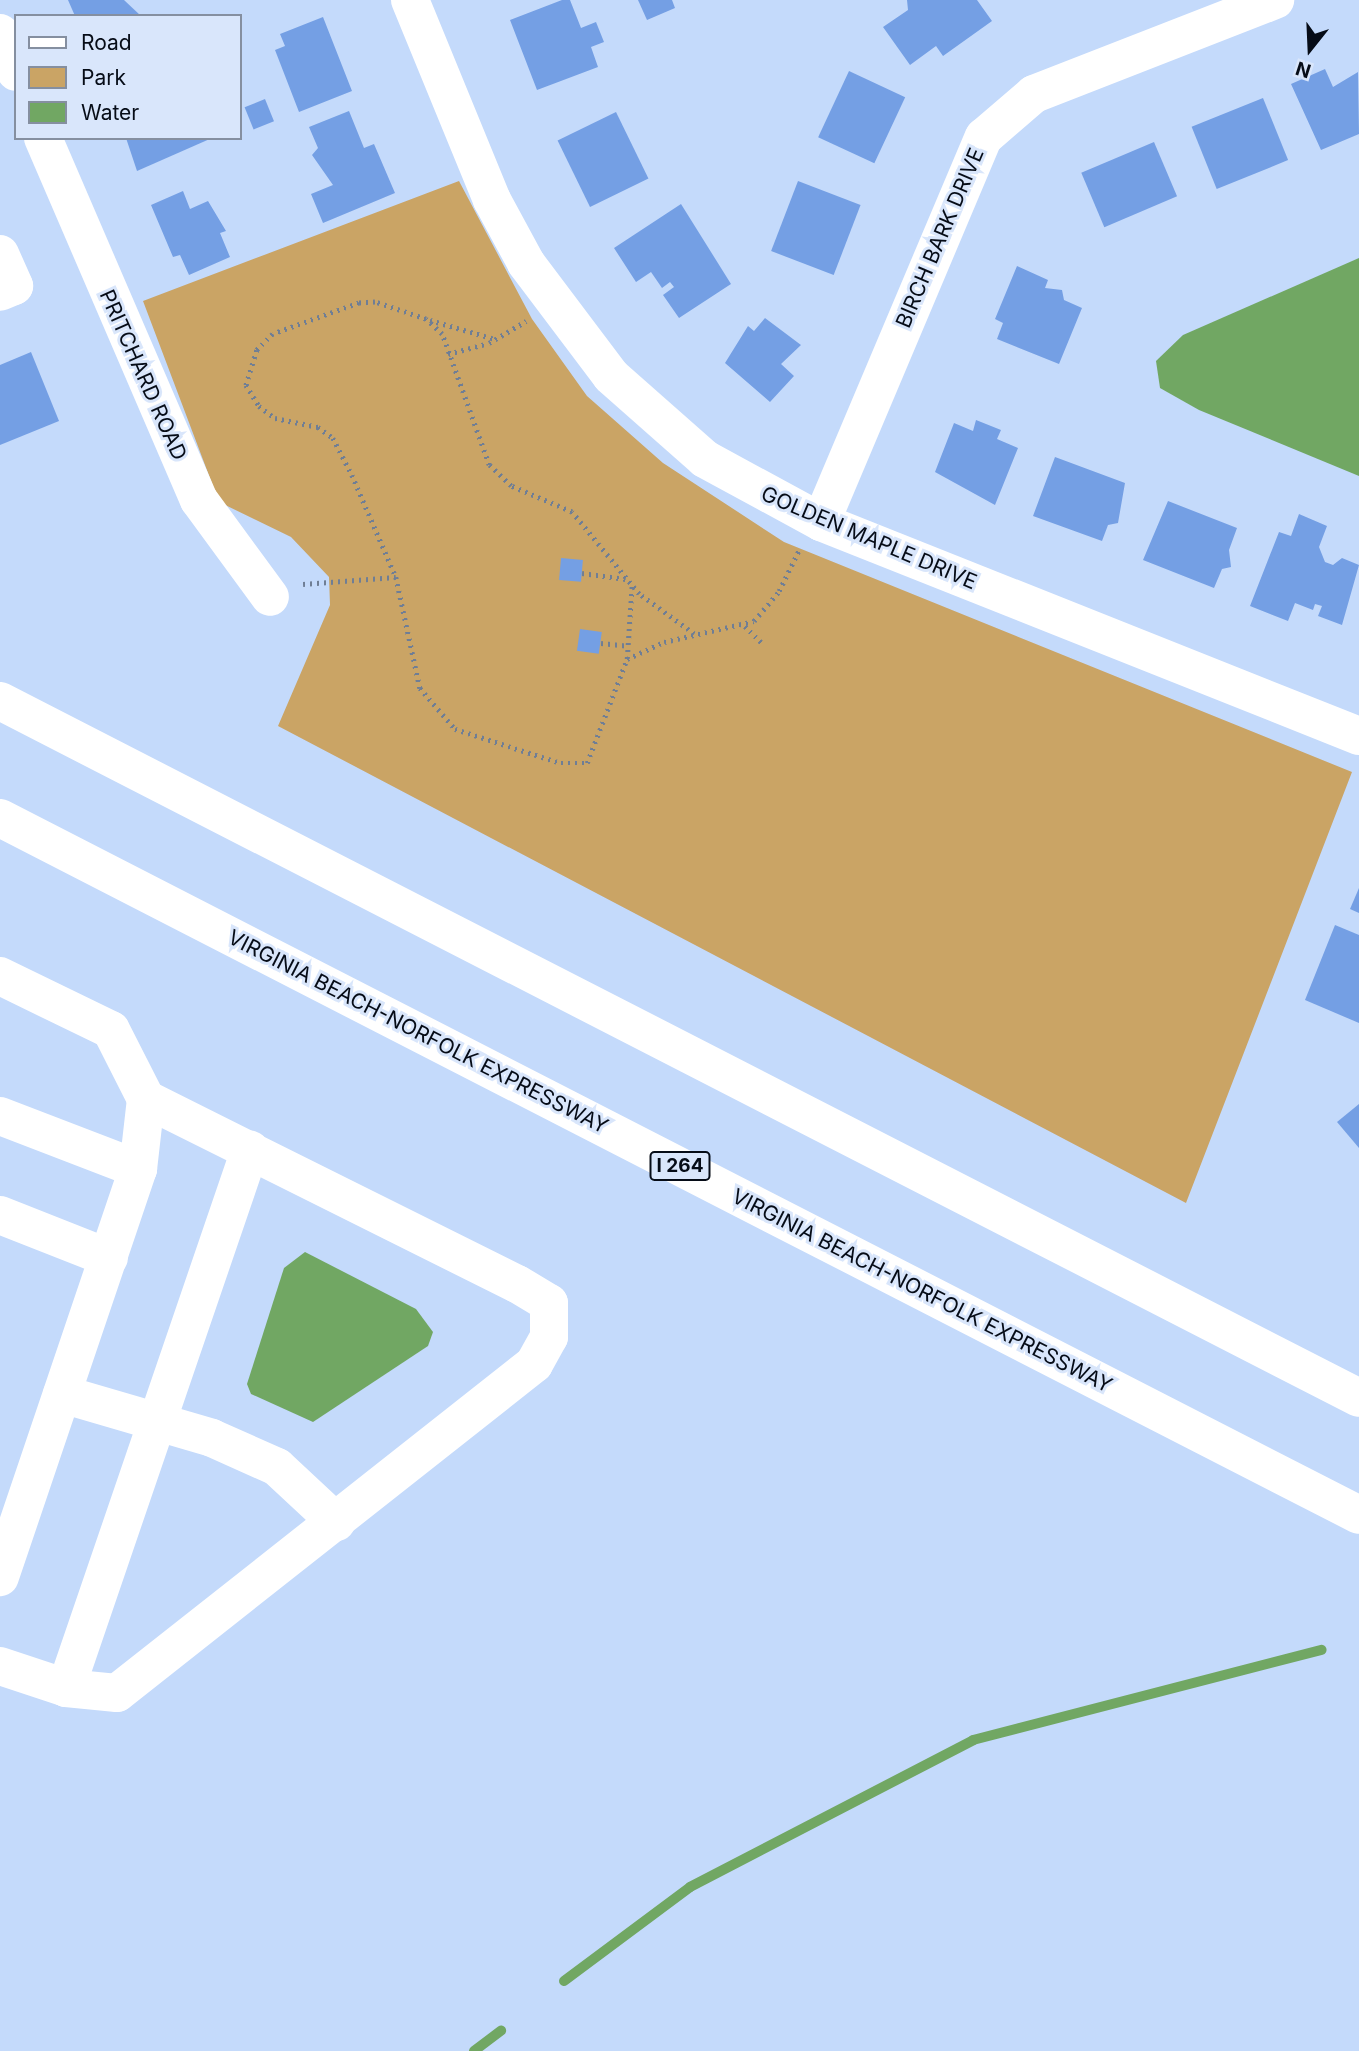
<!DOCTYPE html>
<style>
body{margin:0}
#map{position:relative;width:1359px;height:2051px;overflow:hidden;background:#c4dafb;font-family:Inter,sans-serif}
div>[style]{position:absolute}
.green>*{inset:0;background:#caa465}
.water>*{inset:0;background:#71a763}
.stream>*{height:10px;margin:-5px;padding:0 5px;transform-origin:5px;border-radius:5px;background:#71a763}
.building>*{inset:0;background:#749fe4;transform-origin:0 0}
.path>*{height:4.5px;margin-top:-2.25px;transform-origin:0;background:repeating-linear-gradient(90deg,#6f7e95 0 2px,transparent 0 7px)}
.minor>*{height:38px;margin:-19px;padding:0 19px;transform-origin:19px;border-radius:19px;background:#fff}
.highway>*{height:38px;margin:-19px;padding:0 19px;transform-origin:19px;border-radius:19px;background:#fff}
span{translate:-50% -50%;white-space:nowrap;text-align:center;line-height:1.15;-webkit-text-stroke:6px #d9e6fb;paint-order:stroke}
.shield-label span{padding:2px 5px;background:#d9e6fb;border:2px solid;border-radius:5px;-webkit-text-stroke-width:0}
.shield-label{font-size:19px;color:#060c17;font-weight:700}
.street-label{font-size:21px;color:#060c17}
.legend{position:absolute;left:14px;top:14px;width:228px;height:126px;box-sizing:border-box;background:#d9e6fb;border:2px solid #858fa0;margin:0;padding:9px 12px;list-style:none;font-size:21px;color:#060c17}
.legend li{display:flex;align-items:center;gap:14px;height:35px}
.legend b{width:35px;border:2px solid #858fa0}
.north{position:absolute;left:1275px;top:14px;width:70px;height:70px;-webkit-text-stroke:5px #d9e6fb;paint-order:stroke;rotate:198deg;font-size:19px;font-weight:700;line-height:28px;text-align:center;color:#060c17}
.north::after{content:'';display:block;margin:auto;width:24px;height:32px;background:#060c17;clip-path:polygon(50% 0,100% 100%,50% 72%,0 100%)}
</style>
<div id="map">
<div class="green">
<i style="clip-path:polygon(459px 181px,532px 319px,587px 396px,663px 463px,784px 542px,1352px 772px,1186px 1203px,278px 726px,330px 605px,329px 577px,291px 537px,219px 502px,143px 301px)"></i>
</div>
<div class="water">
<i style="clip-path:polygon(1359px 258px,1359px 476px,1199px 410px,1160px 388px,1156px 361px,1183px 335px)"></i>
<i style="clip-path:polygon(305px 1252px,416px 1309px,433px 1332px,428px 1346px,313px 1422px,251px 1394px,247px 1384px,284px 1268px)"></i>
</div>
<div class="stream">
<i style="left:564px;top:1981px;width:157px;rotate:-36.7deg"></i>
<i style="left:690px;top:1887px;width:319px;rotate:-27.4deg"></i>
<i style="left:973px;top:1740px;width:360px;rotate:-14.5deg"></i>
<i style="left:474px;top:2051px;width:34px;rotate:-37deg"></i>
</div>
<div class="building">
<i style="clip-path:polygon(68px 0,124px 0,141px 16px,75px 16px)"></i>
<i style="clip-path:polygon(562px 0,570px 0,581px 28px,596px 22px,604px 42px,591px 47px,598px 67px,537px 90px,510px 20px)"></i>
<i style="clip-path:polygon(638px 0,672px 0,675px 8px,647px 20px)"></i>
<i style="clip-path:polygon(907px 0,977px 0,992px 21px,943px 56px,936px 46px,910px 65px,883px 27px,908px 10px)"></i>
<i style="clip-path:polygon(323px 17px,352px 91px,299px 112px,275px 50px,285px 46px,280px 34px)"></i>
<i style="clip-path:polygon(1325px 69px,1333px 87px,1358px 72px,1359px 134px,1321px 150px,1291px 84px)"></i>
<i style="left:849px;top:71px;width:62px;height:73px;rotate:25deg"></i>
<i style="left:1263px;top:98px;width:67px;height:77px;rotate:68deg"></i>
<i style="left:265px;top:99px;width:24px;height:22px;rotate:68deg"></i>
<i style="clip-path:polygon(349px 111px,364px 148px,374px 144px,395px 193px,323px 223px,311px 194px,333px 185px,312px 155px,318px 148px,309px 127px)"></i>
<i style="left:616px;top:112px;width:74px;height:65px;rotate:64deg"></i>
<i style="clip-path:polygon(126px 138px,212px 138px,137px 171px)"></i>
<i style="left:1154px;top:142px;width:59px;height:79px;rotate:67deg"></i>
<i style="left:798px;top:181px;width:67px;height:75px;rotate:21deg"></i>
<i style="clip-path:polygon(183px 191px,190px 209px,208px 201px,226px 231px,220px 233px,230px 257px,189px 275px,180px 255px,173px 257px,151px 205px)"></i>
<i style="clip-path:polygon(681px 204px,731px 284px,679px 318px,663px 295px,674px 287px,670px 282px,662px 288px,651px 272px,636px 282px,614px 248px)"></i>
<i style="clip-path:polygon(1017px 266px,1048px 280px,1045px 288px,1062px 290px,1064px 300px,1082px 308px,1059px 364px,997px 339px,1003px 323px,995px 319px)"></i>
<i style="clip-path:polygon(765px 318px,801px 345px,781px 364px,794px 376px,770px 402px,725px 363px,748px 326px,754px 331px)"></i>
<i style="clip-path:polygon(31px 352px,59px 421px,0 445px,0 365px)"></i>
<i style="clip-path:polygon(976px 420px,1001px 430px,997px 439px,1018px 448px,995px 505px,935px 472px,954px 423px,973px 431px)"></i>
<i style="clip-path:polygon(1055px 457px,1125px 483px,1118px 523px,1108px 525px,1102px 541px,1033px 516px)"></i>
<i style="clip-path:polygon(1168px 501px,1237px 528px,1229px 550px,1231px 567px,1222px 569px,1214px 588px,1143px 560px)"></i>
<i style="clip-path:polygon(1299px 514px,1327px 526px,1319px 547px,1325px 562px,1333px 565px,1342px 558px,1359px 565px,1342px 625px,1318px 616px,1322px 606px,1315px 604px,1313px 610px,1295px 603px,1288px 621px,1250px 606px,1279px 532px,1291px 536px)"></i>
<i style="left:561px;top:558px;width:22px;height:22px;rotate:5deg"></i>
<i style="left:580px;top:629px;width:22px;height:22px;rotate:8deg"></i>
<i style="clip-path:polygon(1359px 888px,1359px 913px,1350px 909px)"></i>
<i style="clip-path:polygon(1335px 925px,1359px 935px,1359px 1023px,1305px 1000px)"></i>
<i style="clip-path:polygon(1359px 1104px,1359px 1148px,1337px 1122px)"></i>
</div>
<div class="path">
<i style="left:430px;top:320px;width:68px;rotate:16.3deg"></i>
<i style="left:448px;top:354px;width:42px;rotate:-15deg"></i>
<i style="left:489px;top:343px;width:43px;rotate:-30.7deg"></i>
<i style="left:582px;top:573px;width:44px;rotate:7.8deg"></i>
<i style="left:303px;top:584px;width:93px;rotate:-4.3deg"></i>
<i style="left:745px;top:626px;width:27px;rotate:45deg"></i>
<i style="left:694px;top:634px;width:68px;rotate:-144deg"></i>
<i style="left:639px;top:594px;width:106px;rotate:-129.3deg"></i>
<i style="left:572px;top:512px;width:66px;rotate:-156.9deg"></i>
<i style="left:511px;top:486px;width:30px;rotate:-136deg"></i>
<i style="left:489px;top:465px;width:139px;rotate:-109.7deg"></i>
<i style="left:442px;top:334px;width:22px;rotate:-137deg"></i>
<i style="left:426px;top:319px;width:54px;rotate:-161.6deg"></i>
<i style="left:375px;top:302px;width:16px;rotate:176deg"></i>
<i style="left:359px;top:303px;width:91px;rotate:160.2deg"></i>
<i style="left:273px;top:334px;width:23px;rotate:135deg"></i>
<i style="left:257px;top:350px;width:37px;rotate:107deg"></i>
<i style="left:246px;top:385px;width:25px;rotate:58deg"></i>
<i style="left:259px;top:406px;width:20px;rotate:37deg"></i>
<i style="left:275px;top:418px;width:44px;rotate:11.8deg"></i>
<i style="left:318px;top:427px;width:19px;rotate:36deg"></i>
<i style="left:333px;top:438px;width:42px;rotate:62.8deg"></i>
<i style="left:352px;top:475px;width:111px;rotate:66.7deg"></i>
<i style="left:396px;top:577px;width:114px;rotate:77.8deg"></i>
<i style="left:420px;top:688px;width:54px;rotate:49.5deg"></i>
<i style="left:455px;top:729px;width:111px;rotate:17.8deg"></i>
<i style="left:561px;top:763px;width:26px"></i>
<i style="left:587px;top:763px;width:111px;rotate:-69deg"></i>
<i style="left:627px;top:659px;width:41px;rotate:-24.7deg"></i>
<i style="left:664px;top:642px;width:92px;rotate:-13.1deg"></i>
<i style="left:754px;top:621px;width:39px;rotate:-50deg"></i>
<i style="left:779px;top:591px;width:46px;rotate:-64deg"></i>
<i style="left:601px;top:643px;width:27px;rotate:6deg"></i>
<i style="left:627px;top:659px;width:75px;rotate:-86.2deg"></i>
</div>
<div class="minor">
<i style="left:410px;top:0;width:216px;rotate:67.7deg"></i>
<i style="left:492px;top:200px;width:72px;rotate:61.6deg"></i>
<i style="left:526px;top:263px;width:141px;rotate:53deg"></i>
<i style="left:611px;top:376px;width:125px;rotate:41.4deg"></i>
<i style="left:705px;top:459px;width:132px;rotate:28.5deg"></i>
<i style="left:821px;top:522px;width:579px;rotate:21.69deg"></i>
<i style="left:0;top:33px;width:42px;rotate:67.7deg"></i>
<i style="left:43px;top:138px;width:394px;rotate:66.7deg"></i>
<i style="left:199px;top:500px;width:120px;rotate:53.8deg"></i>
<i style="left:0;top:254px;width:35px;rotate:66deg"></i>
<i style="left:14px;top:286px;width:15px;rotate:157deg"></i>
<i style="left:821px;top:522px;width:418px;rotate:-67.1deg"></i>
<i style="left:984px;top:137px;width:66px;rotate:-40.7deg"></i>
<i style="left:1034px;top:94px;width:259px;rotate:-21.3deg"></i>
<i style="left:0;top:976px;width:123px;rotate:25.9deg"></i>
<i style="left:111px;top:1030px;width:77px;rotate:63.1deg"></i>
<i style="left:146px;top:1099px;width:70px;rotate:96.5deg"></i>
<i style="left:138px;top:1169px;width:431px;rotate:108.7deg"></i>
<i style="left:0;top:1116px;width:148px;rotate:21deg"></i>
<i style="left:0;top:1215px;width:117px;rotate:21.5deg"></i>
<i style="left:62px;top:1394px;width:156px;rotate:16.3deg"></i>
<i style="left:212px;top:1438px;width:71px;rotate:24deg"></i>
<i style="left:277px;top:1467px;width:81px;rotate:43deg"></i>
<i style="left:0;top:1666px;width:70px;rotate:18.4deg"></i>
<i style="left:66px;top:1688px;width:51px;rotate:5.6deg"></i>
<i style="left:117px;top:1693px;width:531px;rotate:-38.27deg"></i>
<i style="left:534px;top:1364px;width:31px;rotate:-61deg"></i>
<i style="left:549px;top:1337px;width:34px;rotate:-90deg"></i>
<i style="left:549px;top:1303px;width:37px;rotate:-149deg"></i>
<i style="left:517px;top:1284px;width:415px;rotate:-153.5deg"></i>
<i style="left:66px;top:1688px;width:569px;rotate:-71.12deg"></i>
</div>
<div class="highway">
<i style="left:0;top:701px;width:1527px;rotate:27.15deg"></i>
<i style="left:0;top:818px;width:1527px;rotate:27.15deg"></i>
</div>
<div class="shield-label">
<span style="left:680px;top:1166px">I 264</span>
</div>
<div class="street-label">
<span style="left:940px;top:238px;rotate:-67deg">BIRCH BARK DRIVE</span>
<span style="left:143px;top:375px;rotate:66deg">PRITCHARD ROAD</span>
<span style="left:869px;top:538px;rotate:23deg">GOLDEN MAPLE DRIVE</span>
<span style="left:418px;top:1032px;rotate:27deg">VIRGINIA BEACH-NORFOLK EXPRESSWAY</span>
<span style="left:922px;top:1291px;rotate:27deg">VIRGINIA BEACH-NORFOLK EXPRESSWAY</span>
</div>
<ul class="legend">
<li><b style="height:9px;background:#fff"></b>Road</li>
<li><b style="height:19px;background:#caa465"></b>Park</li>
<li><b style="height:19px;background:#71a763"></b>Water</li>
</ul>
<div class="north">N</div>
</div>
